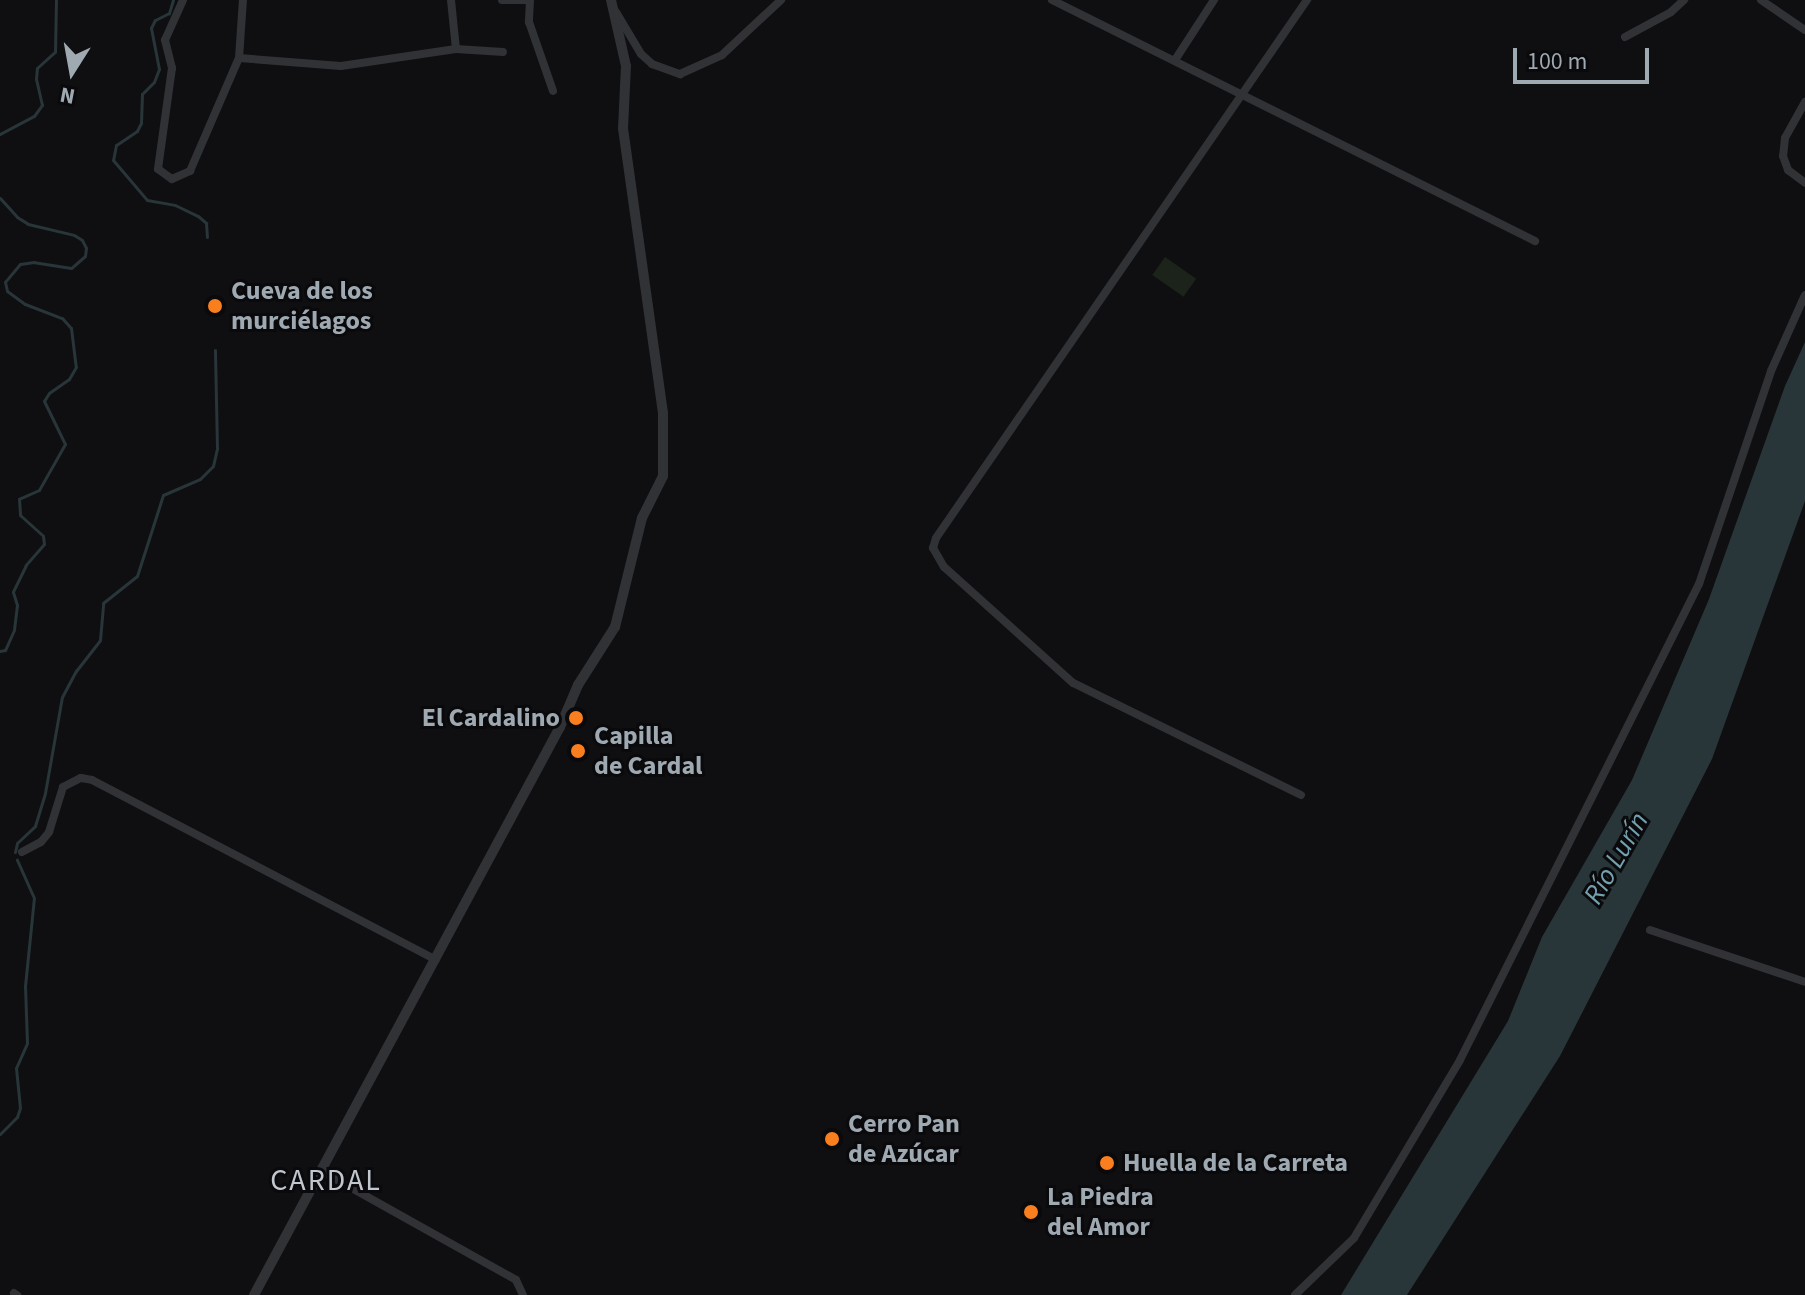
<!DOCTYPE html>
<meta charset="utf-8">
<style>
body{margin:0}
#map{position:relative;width:1805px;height:1295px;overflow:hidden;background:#0f0f11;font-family:"Source Sans 3",sans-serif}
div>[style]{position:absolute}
.green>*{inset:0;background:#1c231b;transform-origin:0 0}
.water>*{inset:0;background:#283539}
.stream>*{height:3px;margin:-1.5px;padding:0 1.5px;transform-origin:1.5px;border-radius:1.5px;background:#283539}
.minor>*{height:8px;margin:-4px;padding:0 4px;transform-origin:4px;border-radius:4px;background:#303236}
.tertiary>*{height:10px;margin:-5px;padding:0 5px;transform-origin:5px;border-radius:5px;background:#303236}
.dots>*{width:22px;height:22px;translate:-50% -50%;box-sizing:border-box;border:4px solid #0a0a0c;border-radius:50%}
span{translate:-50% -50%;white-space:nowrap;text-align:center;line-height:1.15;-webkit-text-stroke:6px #0a0a0c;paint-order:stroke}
.poi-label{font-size:26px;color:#9fa9b2;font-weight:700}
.left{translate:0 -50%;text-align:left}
.right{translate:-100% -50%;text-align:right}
.water-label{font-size:28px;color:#74a1b0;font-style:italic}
.quarter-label{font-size:30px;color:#c1c7ce;letter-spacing:2px}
.north{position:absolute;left:32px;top:32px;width:80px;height:80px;-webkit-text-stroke:6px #0a0a0c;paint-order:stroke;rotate:191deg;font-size:22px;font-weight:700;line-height:32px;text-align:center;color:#9fa9b2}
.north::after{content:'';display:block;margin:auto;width:28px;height:36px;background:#9fa9b2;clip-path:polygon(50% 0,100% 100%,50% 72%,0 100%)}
.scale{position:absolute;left:1513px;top:48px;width:136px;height:36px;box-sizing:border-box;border:4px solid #9fa9b2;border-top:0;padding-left:10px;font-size:24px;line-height:28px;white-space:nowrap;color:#9fa9b2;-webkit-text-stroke:6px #0a0a0c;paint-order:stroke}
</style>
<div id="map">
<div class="green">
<i style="left:1165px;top:257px;width:38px;height:22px;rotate:35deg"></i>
</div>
<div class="water">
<i style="clip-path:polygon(1805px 342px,1805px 501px,1712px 759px,1560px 1056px,1407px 1295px,1341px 1295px,1508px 1021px,1542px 937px,1632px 780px,1709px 599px,1785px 386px)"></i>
</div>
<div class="stream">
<i style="left:173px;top:0;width:14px;rotate:107deg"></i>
<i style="left:169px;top:13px;width:16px;rotate:153deg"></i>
<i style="left:155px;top:20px;width:9px;rotate:117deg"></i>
<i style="left:151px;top:28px;width:42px;rotate:79deg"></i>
<i style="left:159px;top:69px;width:14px;rotate:111deg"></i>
<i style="left:154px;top:82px;width:17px;rotate:135deg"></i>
<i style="left:142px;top:94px;width:29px;rotate:92deg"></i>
<i style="left:141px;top:123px;width:9px;rotate:117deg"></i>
<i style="left:137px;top:131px;width:25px;rotate:146deg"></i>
<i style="left:116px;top:145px;width:15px;rotate:101deg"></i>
<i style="left:113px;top:160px;width:52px;rotate:49.6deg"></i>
<i style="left:147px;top:200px;width:28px;rotate:10deg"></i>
<i style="left:175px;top:205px;width:25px;rotate:26deg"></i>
<i style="left:198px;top:216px;width:11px;rotate:41deg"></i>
<i style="left:206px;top:223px;width:14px;rotate:86deg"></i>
<i style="left:0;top:134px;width:38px;rotate:-28deg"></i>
<i style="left:34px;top:116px;width:14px;rotate:-54deg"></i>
<i style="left:42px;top:105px;width:27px;rotate:-103deg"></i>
<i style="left:36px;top:79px;width:11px;rotate:-85deg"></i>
<i style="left:37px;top:68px;width:24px;rotate:-42deg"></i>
<i style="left:55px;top:52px;width:52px;rotate:-88.9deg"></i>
<i style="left:0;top:198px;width:25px;rotate:48deg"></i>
<i style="left:17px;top:217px;width:13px;rotate:32deg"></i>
<i style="left:28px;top:224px;width:47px;rotate:13.4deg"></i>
<i style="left:74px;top:235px;width:9px;rotate:32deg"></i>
<i style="left:82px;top:240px;width:9px;rotate:63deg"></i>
<i style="left:86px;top:248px;width:8px;rotate:97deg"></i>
<i style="left:85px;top:256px;width:18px;rotate:139deg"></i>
<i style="left:71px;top:268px;width:37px;rotate:-171deg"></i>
<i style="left:34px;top:262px;width:14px;rotate:172deg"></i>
<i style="left:20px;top:264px;width:23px;rotate:130deg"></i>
<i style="left:5px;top:282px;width:9px;rotate:77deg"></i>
<i style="left:7px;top:291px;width:22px;rotate:36deg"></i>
<i style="left:25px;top:304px;width:40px;rotate:21deg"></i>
<i style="left:62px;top:318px;width:13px;rotate:48deg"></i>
<i style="left:71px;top:328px;width:39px;rotate:83deg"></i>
<i style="left:76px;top:367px;width:14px;rotate:120deg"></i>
<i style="left:69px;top:379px;width:24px;rotate:145deg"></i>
<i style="left:49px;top:393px;width:9px;rotate:122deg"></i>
<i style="left:44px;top:401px;width:48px;rotate:64deg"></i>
<i style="left:65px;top:444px;width:53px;rotate:119.5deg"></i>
<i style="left:39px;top:490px;width:22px;rotate:156deg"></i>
<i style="left:19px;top:499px;width:16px;rotate:86deg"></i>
<i style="left:20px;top:515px;width:31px;rotate:42deg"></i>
<i style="left:43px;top:536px;width:8px;rotate:83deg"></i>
<i style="left:44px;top:544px;width:28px;rotate:131deg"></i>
<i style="left:26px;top:565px;width:30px;rotate:116deg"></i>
<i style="left:13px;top:592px;width:14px;rotate:73deg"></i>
<i style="left:17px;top:605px;width:25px;rotate:97deg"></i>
<i style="left:14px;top:630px;width:22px;rotate:114deg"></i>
<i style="left:5px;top:650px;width:5px;rotate:169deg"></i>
<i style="left:15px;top:852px;width:9px;rotate:-77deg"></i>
<i style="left:17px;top:843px;width:25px;rotate:-43deg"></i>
<i style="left:35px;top:826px;width:34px;rotate:-73deg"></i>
<i style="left:45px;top:793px;width:97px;rotate:-80deg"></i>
<i style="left:62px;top:697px;width:30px;rotate:-62deg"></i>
<i style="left:76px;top:671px;width:39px;rotate:-52deg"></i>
<i style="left:100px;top:640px;width:37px;rotate:-85deg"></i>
<i style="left:103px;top:603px;width:43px;rotate:-38.5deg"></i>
<i style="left:137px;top:576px;width:85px;rotate:-72.2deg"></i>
<i style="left:163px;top:495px;width:40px;rotate:-23.4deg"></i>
<i style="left:200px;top:479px;width:18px;rotate:-45deg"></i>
<i style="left:213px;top:466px;width:18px;rotate:-77deg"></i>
<i style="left:217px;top:448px;width:98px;rotate:-91.2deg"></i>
<i style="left:0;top:1134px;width:24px;rotate:-45deg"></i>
<i style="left:17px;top:1117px;width:9px;rotate:-72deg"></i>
<i style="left:20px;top:1108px;width:40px;rotate:-95.7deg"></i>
<i style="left:16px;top:1068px;width:27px;rotate:-66deg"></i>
<i style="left:27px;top:1043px;width:57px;rotate:-92deg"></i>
<i style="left:25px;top:986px;width:88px;rotate:-84.2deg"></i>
<i style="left:34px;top:898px;width:42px;rotate:-114.1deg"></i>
</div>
<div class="minor">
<i style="left:183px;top:0;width:44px;rotate:114.2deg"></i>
<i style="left:165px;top:40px;width:29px;rotate:76deg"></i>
<i style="left:172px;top:68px;width:102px;rotate:97.9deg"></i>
<i style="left:158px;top:169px;width:17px;rotate:36deg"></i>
<i style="left:172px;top:179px;width:20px;rotate:-24deg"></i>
<i style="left:190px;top:171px;width:123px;rotate:-66.6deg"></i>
<i style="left:239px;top:58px;width:58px;rotate:-86.1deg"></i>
<i style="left:451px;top:0;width:49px;rotate:84.2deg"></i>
<i style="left:502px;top:0;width:27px"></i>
<i style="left:530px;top:0;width:22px;rotate:93deg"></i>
<i style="left:529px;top:22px;width:73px;rotate:70.8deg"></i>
<i style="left:1052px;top:0;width:540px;rotate:26.52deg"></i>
<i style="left:1761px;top:0;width:53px;rotate:34.3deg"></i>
<i style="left:616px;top:12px;width:49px;rotate:59.2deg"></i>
<i style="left:641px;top:54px;width:15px;rotate:42deg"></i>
<i style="left:652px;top:64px;width:30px;rotate:20deg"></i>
<i style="left:680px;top:74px;width:46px;rotate:-24.3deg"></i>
<i style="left:722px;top:55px;width:81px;rotate:-43deg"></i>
<i style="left:1625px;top:37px;width:52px;rotate:-28.5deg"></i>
<i style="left:1671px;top:12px;width:18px;rotate:-43deg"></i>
<i style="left:239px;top:58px;width:102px;rotate:4.5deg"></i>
<i style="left:341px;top:66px;width:116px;rotate:-8.4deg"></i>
<i style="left:456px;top:49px;width:47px;rotate:3.7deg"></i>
<i style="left:1175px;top:60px;width:72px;rotate:-57deg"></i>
<i style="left:1805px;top:102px;width:41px;rotate:119.1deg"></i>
<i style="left:1785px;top:138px;width:18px;rotate:96deg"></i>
<i style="left:1783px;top:156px;width:15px;rotate:70deg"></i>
<i style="left:1788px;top:170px;width:21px;rotate:37deg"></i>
<i style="left:1301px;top:795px;width:254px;rotate:-153.8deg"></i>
<i style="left:1073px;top:683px;width:173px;rotate:-138deg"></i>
<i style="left:944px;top:567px;width:22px;rotate:-120deg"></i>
<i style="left:933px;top:548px;width:10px;rotate:-73deg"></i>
<i style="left:936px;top:538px;width:654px;rotate:-55.41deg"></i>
<i style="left:22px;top:852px;width:21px;rotate:-28deg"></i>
<i style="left:41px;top:842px;width:13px;rotate:-51deg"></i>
<i style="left:49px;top:832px;width:47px;rotate:-72.7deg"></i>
<i style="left:63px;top:787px;width:20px;rotate:-27deg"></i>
<i style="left:81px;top:778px;width:11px;rotate:10deg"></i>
<i style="left:92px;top:780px;width:388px;rotate:27.6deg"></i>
<i style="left:1650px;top:930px;width:163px;rotate:18.5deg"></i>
<i style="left:323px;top:1172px;width:221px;rotate:29.2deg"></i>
<i style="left:516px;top:1280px;width:17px;rotate:65deg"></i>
<i style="left:14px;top:1293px;width:4px;rotate:34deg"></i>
<i style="left:1295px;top:1295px;width:82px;rotate:-44deg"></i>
<i style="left:1354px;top:1238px;width:207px;rotate:-59.2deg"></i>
<i style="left:1460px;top:1060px;width:533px;rotate:-63.34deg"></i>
<i style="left:1699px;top:584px;width:225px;rotate:-71.3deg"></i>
<i style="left:1771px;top:371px;width:83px;rotate:-65.9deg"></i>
</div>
<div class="tertiary">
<i style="left:254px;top:1295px;width:645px;rotate:-61.69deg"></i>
<i style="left:560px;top:727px;width:46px;rotate:-66.8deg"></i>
<i style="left:578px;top:685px;width:69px;rotate:-57.5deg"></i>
<i style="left:615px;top:627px;width:112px;rotate:-76.1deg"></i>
<i style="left:642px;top:518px;width:47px;rotate:-63.4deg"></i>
<i style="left:663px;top:476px;width:63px;rotate:-90deg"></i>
<i style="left:663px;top:413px;width:287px;rotate:-98deg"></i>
<i style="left:623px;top:129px;width:63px;rotate:-87.3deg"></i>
<i style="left:626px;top:66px;width:68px;rotate:-102.8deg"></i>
</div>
<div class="dots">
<i style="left:215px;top:306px;background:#f97e1e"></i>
<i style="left:576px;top:718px;background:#f97e1e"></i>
<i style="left:578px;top:751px;background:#f97e1e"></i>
<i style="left:832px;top:1139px;background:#f97e1e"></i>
<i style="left:1107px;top:1163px;background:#f97e1e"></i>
<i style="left:1031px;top:1212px;background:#f97e1e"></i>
</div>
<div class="poi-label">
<span class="left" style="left:231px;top:306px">Cueva de los<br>murciélagos</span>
<span class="right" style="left:560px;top:718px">El Cardalino</span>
<span class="left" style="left:594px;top:751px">Capilla<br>de Cardal</span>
<span class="left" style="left:848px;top:1139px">Cerro Pan<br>de Azúcar</span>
<span class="left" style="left:1123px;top:1163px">Huella de la Carreta</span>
<span class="left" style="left:1047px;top:1212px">La Piedra<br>del Amor</span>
</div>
<div class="water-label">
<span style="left:1616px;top:858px;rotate:-60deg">Río Lurín</span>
</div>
<div class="quarter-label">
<span style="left:326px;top:1181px">CARDAL</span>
</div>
<div class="north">N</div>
<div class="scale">100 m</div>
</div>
